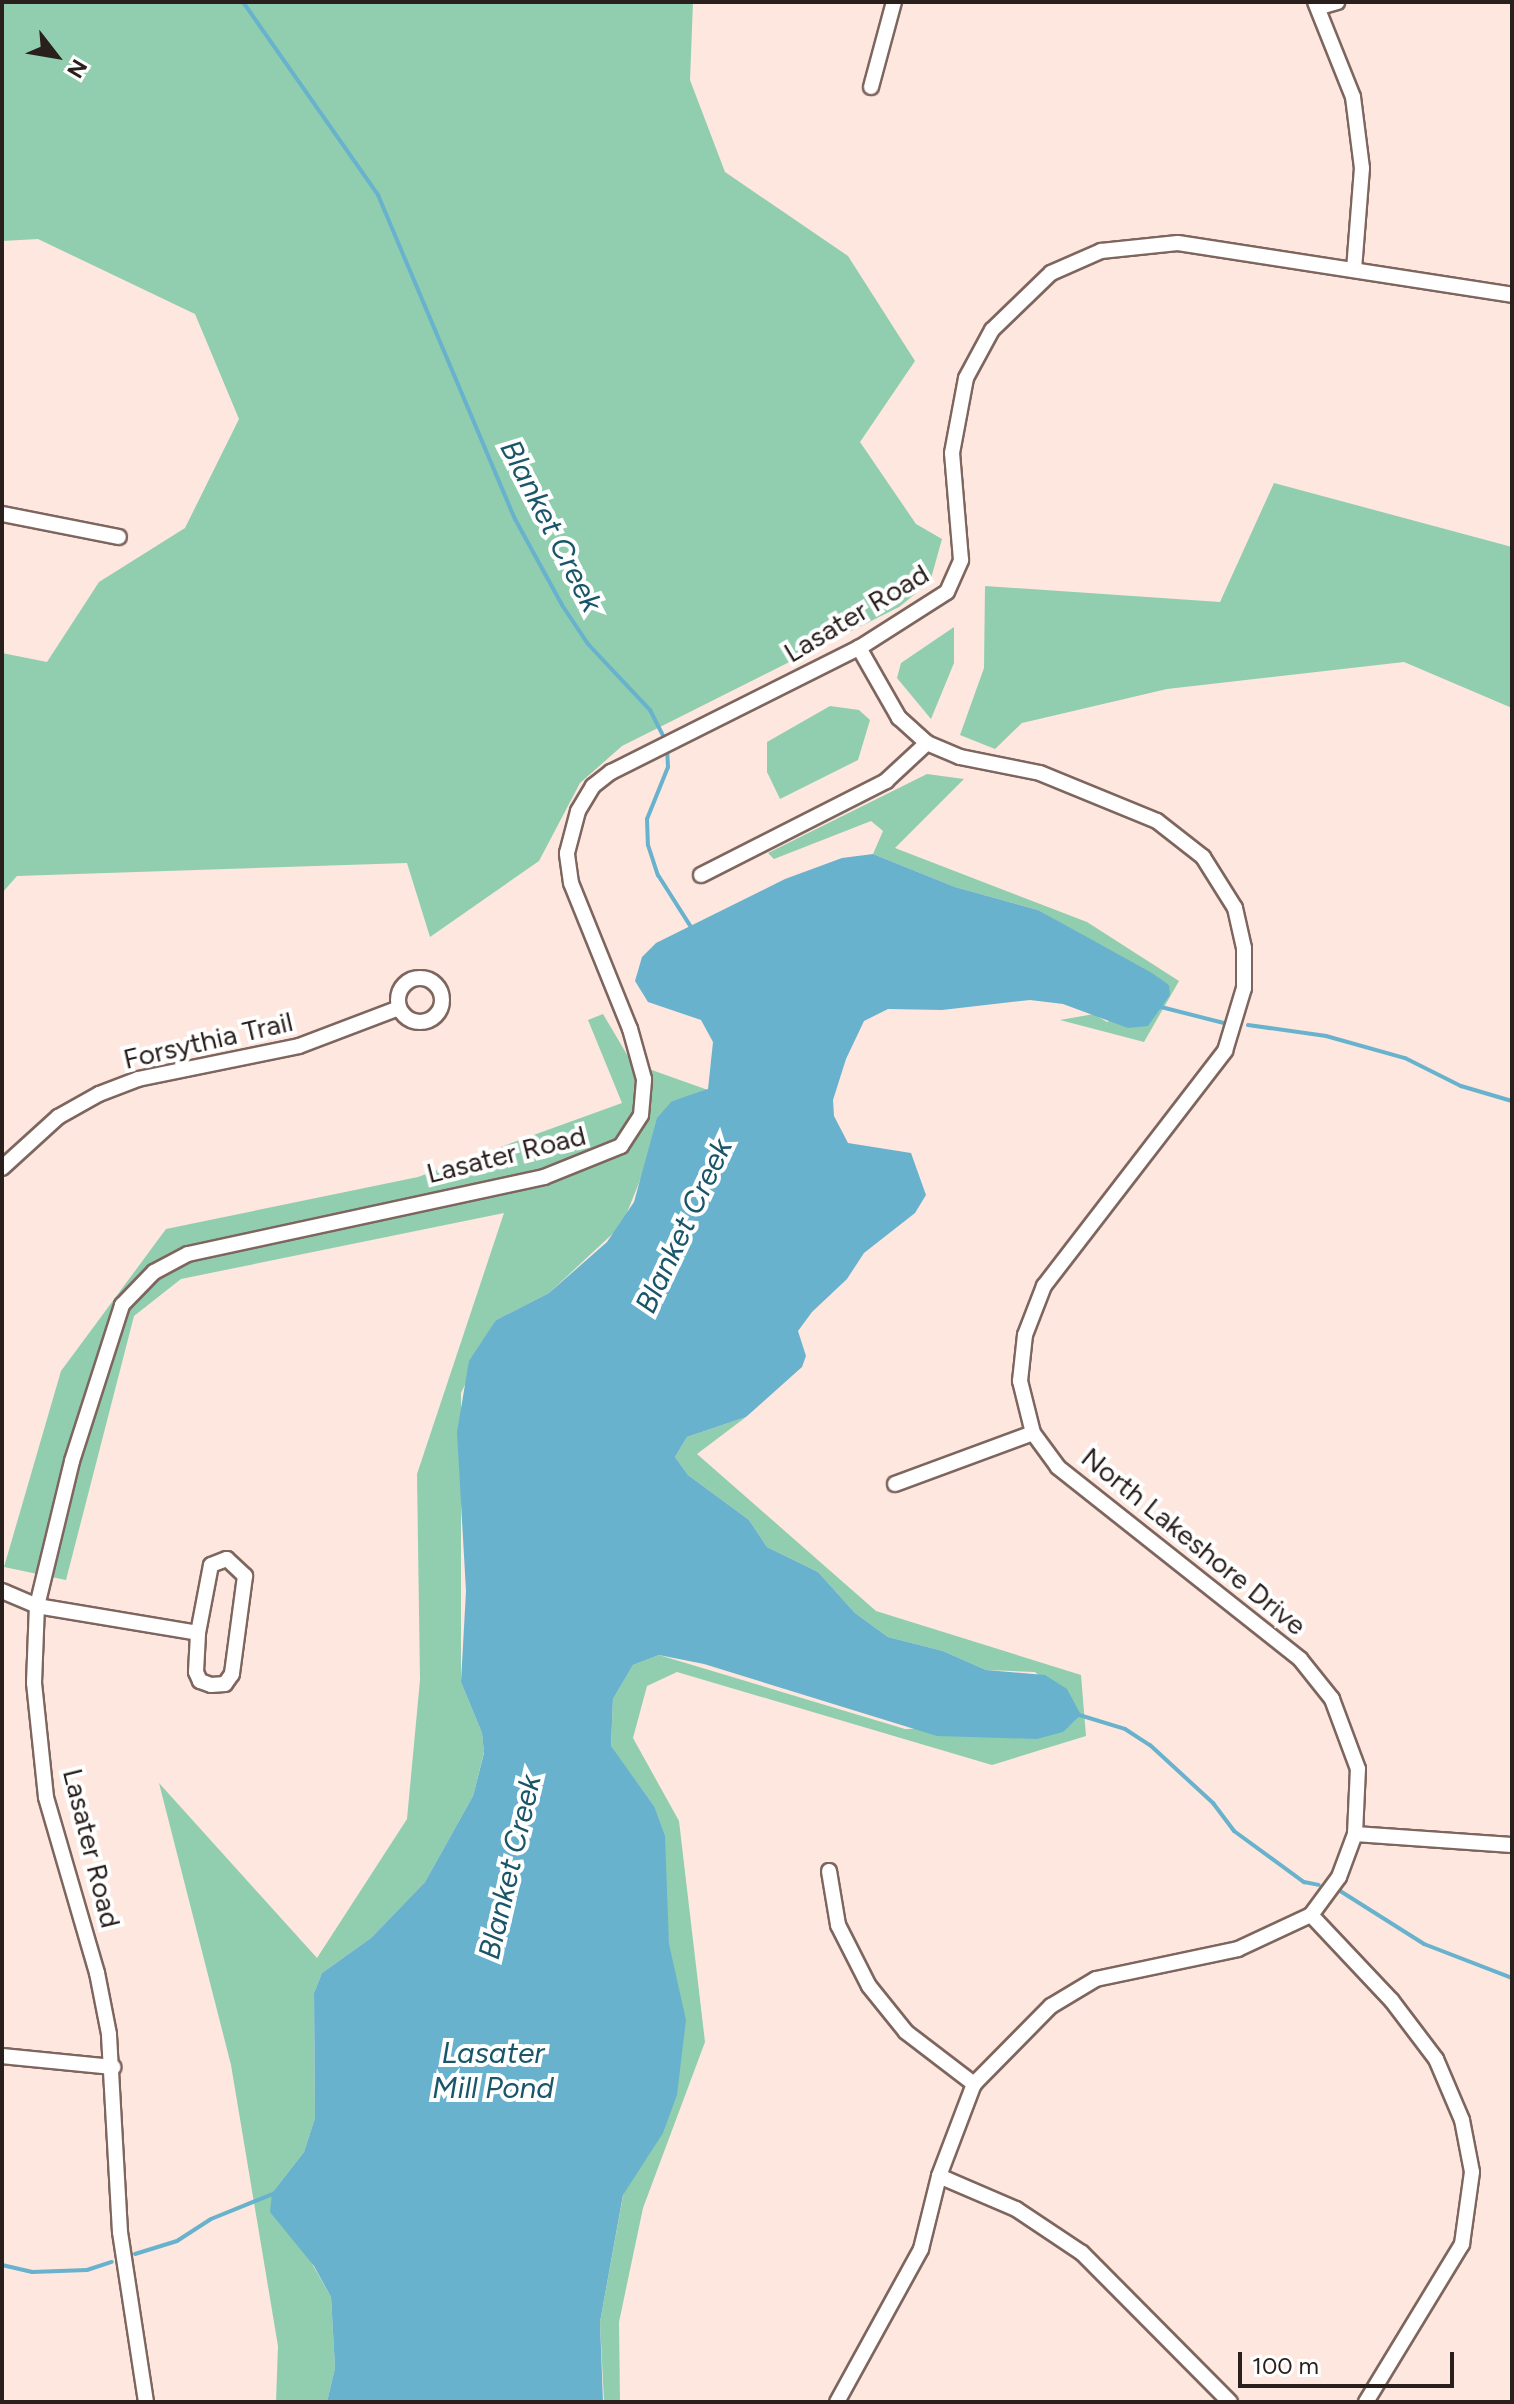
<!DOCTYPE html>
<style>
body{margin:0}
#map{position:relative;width:1514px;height:2404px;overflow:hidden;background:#fde7df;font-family:Figtree,sans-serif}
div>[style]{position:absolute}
.green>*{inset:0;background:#90ceaf}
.water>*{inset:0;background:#69b2cd}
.stream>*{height:4px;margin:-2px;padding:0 2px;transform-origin:2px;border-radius:2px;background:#69b2cd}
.roads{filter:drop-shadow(2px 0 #7e665e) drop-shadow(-2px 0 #7e665e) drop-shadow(0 2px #7e665e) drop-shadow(0 -2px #7e665e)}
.minor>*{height:14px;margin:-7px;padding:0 7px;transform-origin:7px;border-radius:7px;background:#fff}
.minor>.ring{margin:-7px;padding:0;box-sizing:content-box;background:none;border:14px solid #fff;border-radius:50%}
span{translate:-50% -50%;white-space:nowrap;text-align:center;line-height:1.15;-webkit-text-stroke:8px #fff;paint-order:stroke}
.street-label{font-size:28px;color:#291f1c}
.water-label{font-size:30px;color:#1a5669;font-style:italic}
.frame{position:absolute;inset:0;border:4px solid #291f1c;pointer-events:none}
.north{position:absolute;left:16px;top:16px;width:80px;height:80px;-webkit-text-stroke:6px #fff;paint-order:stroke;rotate:121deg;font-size:22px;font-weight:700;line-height:32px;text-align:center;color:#291f1c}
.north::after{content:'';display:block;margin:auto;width:28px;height:36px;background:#291f1c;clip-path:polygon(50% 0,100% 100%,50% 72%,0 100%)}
.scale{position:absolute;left:1238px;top:2352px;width:216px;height:36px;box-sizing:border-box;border:4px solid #291f1c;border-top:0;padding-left:10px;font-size:24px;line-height:28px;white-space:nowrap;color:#291f1c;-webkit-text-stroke:6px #fff;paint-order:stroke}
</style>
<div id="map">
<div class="green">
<i style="clip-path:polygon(2px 2px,693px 2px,690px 80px,725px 172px,848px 256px,915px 361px,860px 442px,916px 524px,942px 539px,930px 582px,899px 607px,622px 746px,580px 783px,539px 861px,430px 937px,407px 863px,17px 876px,2px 893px,2px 653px,47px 662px,99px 582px,185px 528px,239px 419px,195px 314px,38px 239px,2px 241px)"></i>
<i style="clip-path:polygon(1274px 483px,1512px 547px,1512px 708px,1404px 662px,1167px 689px,1022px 723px,995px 749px,960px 735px,984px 668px,985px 586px,1220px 602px)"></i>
<i style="clip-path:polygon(954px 627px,954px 663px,931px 719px,897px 678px,901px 663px)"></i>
<i style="clip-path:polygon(830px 706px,859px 710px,870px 720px,858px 760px,780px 799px,767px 772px,767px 742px)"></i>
<i style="clip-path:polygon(927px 774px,964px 779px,895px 848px,1087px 922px,1179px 981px,1144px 1042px,1060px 1020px,1094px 1014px,1107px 1022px,1169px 985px,1038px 910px,955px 887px,873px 854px,883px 831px,871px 821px,774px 859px,768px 853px)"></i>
<i style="clip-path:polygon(603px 1014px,632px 1063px,708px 1090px,672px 1101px,622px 1225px,549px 1293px,496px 1320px,461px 1393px,461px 1682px,482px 1733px,484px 1752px,473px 1796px,425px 1882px,371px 1938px,322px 1973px,314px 1993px,315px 2118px,304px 2152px,272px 2193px,331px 2297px,335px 2368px,327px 2402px,276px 2402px,278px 2346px,231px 2065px,159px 1783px,317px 1958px,407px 1819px,420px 1680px,417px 1474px,504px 1213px,181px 1279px,134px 1316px,66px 1580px,4px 1567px,61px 1371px,166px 1229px,418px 1177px,622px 1103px,588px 1020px)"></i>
<i style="clip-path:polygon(746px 1417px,697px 1454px,876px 1611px,1081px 1675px,1086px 1736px,992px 1765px,677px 1672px,647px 1686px,633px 1738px,679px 1821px,705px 2042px,643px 2208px,619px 2322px,620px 2402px,604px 2402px,600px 2322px,669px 1944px,654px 1806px,611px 1747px,613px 1699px,633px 1665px,659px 1655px,905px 1729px,1069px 1726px,1081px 1715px,1035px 1672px,986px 1670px,943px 1651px,888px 1637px,855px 1613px,818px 1572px,767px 1547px,749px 1520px,688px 1475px,675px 1457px,687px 1437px)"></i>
</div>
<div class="water">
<i style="clip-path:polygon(873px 854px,955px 887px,1038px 910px,1152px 973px,1169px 985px,1170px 995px,1148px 1026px,1128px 1028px,1063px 1004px,1030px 1000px,942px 1010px,888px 1009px,864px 1021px,846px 1059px,833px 1100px,834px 1116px,848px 1143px,911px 1153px,926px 1195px,915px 1213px,864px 1253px,847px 1279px,812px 1312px,798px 1331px,806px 1356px,802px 1367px,746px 1417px,687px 1437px,675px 1457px,688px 1475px,749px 1520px,767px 1547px,818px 1572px,855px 1613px,888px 1637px,943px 1651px,986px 1670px,1045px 1675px,1067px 1689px,1081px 1715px,1063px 1732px,1037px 1739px,937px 1736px,704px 1664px,659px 1655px,633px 1665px,613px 1699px,611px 1746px,654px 1806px,665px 1836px,669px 1944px,686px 2020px,677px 2095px,663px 2133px,623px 2195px,600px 2322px,603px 2402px,327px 2402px,335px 2368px,331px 2297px,314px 2266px,270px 2212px,272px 2193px,304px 2152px,315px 2118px,314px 1993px,322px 1973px,371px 1938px,425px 1882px,473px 1796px,484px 1753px,482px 1733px,461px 1682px,466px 1591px,457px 1432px,469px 1361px,496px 1320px,549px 1293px,607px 1242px,634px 1202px,657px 1118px,672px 1101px,708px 1089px,713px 1042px,701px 1020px,648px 1002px,635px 981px,642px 957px,656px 943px,785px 879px,842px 858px)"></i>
</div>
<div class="stream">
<i style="left:243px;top:2px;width:236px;rotate:55deg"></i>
<i style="left:378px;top:195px;width:352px;rotate:67.1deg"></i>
<i style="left:515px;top:519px;width:98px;rotate:61.3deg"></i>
<i style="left:562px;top:605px;width:47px;rotate:56.3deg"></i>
<i style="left:588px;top:644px;width:91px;rotate:46.8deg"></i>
<i style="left:650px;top:710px;width:33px;rotate:63deg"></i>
<i style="left:667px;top:748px;width:19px;rotate:87deg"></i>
<i style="left:668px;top:767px;width:56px;rotate:112deg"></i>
<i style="left:647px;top:819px;width:26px;rotate:88deg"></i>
<i style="left:648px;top:845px;width:32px;rotate:72deg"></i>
<i style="left:658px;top:875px;width:62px;rotate:57.6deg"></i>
<i style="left:1161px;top:1007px;width:65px;rotate:14.3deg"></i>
<i style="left:1248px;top:1025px;width:79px;rotate:8deg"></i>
<i style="left:1326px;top:1036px;width:82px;rotate:15.6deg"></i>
<i style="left:1405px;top:1058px;width:63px;rotate:26.6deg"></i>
<i style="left:1461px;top:1086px;width:53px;rotate:16.4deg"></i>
<i style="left:1076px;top:1714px;width:51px;rotate:17deg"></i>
<i style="left:1125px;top:1729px;width:30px;rotate:33deg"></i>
<i style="left:1150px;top:1745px;width:86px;rotate:42.6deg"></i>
<i style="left:1213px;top:1803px;width:35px;rotate:53deg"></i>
<i style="left:1234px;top:1831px;width:87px;rotate:36.1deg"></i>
<i style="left:1304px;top:1882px;width:15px;rotate:11deg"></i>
<i style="left:1337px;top:1889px;width:103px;rotate:32.3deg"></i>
<i style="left:1424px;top:1944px;width:94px;rotate:21.1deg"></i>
<i style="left:135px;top:2254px;width:44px;rotate:-17.2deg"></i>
<i style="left:177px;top:2241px;width:40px;rotate:-32.9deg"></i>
<i style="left:211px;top:2219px;width:69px;rotate:-22.1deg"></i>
<i style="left:2px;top:2265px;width:31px;rotate:13deg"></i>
<i style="left:32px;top:2272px;width:55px;rotate:-2.1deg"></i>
<i style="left:87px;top:2270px;width:26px;rotate:-18deg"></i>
</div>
<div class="roads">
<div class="minor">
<i style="left:1315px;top:2px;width:102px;rotate:68.2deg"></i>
<i style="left:1353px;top:97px;width:72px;rotate:82.8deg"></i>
<i style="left:1362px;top:168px;width:102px;rotate:94.5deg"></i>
<i style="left:1320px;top:7px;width:18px;rotate:-16deg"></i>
<i style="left:871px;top:87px;width:88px;rotate:-74.9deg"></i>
<i style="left:2px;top:514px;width:119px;rotate:11.1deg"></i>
<i style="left:701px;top:875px;width:208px;rotate:-26.9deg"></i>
<i style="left:886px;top:781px;width:56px;rotate:-42.8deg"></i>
<i class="ring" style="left:398px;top:978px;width:30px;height:30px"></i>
<i style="left:2px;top:1168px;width:76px;rotate:-42.3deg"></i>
<i style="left:58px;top:1117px;width:47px;rotate:-29.3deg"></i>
<i style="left:99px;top:1094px;width:42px;rotate:-21deg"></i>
<i style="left:138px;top:1079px;width:164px;rotate:-11.6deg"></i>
<i style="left:299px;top:1046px;width:107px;rotate:-20.8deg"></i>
<i style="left:895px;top:1484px;width:147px;rotate:-20.3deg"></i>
<i style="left:227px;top:1559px;width:25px;rotate:43deg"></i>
<i style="left:245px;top:1576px;width:99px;rotate:97.6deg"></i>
<i style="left:232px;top:1674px;width:12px;rotate:125deg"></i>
<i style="left:225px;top:1684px;width:14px;rotate:176deg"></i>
<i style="left:211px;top:1685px;width:12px;rotate:-160deg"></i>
<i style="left:200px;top:1681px;width:10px;rotate:-114deg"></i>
<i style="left:196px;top:1672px;width:39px;rotate:-87deg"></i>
<i style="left:198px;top:1633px;width:69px;rotate:-79.2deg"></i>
<i style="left:211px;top:1565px;width:17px;rotate:-21deg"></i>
<i style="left:2px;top:1591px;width:38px;rotate:23deg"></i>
<i style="left:37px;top:1606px;width:163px;rotate:9.5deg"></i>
<i style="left:1355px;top:1834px;width:157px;rotate:4deg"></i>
<i style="left:829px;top:1871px;width:55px;rotate:80.5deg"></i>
<i style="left:838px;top:1925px;width:68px;rotate:63.1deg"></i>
<i style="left:869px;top:1986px;width:59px;rotate:51.2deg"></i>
<i style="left:906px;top:2032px;width:86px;rotate:37.4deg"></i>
<i style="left:1311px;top:1915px;width:118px;rotate:46.7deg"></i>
<i style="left:1392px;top:2001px;width:73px;rotate:52.8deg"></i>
<i style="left:1436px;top:2059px;width:66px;rotate:66.9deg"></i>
<i style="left:1462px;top:2120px;width:53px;rotate:79.1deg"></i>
<i style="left:1472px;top:2172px;width:73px;rotate:97.9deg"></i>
<i style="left:1462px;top:2244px;width:185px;rotate:121.3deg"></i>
<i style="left:2px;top:2056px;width:112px;rotate:5.7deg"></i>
<i style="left:939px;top:2176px;width:84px;rotate:23.2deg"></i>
<i style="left:1016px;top:2209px;width:79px;rotate:33.7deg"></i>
<i style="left:1082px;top:2253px;width:210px;rotate:45.2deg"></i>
<i style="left:146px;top:2402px;width:172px;rotate:-98.7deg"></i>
<i style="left:120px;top:2232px;width:198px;rotate:-93.2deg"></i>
<i style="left:109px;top:2034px;width:62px;rotate:-101.1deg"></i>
<i style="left:97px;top:1973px;width:183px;rotate:-106.2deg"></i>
<i style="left:46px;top:1797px;width:115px;rotate:-96deg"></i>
<i style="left:34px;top:1683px;width:77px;rotate:-87.8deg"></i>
<i style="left:37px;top:1606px;width:149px;rotate:-76.4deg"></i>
<i style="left:72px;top:1461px;width:164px;rotate:-72.2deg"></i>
<i style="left:122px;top:1305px;width:46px;rotate:-45.9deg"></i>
<i style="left:154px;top:1272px;width:38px;rotate:-28deg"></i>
<i style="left:188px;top:1254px;width:364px;rotate:-12.2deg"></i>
<i style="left:544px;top:1177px;width:83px;rotate:-21.9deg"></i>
<i style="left:621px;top:1146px;width:37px;rotate:-57deg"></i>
<i style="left:641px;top:1115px;width:36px;rotate:-85deg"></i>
<i style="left:644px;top:1079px;width:52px;rotate:-105.6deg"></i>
<i style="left:630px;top:1029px;width:157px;rotate:-112deg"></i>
<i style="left:571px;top:883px;width:30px;rotate:-98deg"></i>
<i style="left:567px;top:853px;width:43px;rotate:-75.3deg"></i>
<i style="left:578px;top:811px;width:29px;rotate:-59deg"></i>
<i style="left:593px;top:786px;width:23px;rotate:-38deg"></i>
<i style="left:611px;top:772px;width:277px;rotate:-26.6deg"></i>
<i style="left:859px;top:648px;width:104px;rotate:-32.5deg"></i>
<i style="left:947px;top:592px;width:35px;rotate:-66deg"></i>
<i style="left:961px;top:560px;width:107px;rotate:-94.8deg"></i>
<i style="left:952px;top:453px;width:76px;rotate:-79.4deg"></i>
<i style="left:966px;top:378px;width:55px;rotate:-61.6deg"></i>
<i style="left:992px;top:330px;width:82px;rotate:-44deg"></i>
<i style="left:1051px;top:273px;width:55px;rotate:-23.7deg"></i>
<i style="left:1101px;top:251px;width:77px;rotate:-5.9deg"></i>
<i style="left:1178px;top:243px;width:338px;rotate:8.8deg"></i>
<i style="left:837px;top:2402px;width:175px;rotate:-61.2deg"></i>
<i style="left:921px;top:2249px;width:75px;rotate:-76.1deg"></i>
<i style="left:939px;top:2176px;width:98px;rotate:-69.2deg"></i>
<i style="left:974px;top:2084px;width:110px;rotate:-45.4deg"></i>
<i style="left:1051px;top:2006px;width:52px;rotate:-31deg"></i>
<i style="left:1096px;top:1979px;width:145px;rotate:-11.9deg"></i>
<i style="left:1238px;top:1949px;width:81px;rotate:-25deg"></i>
<i style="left:1311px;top:1915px;width:47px;rotate:-53.6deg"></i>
<i style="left:1339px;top:1877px;width:46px;rotate:-69.6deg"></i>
<i style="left:1355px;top:1834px;width:65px;rotate:-87.4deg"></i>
<i style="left:1358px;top:1769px;width:75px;rotate:-110.4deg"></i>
<i style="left:1332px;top:1699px;width:51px;rotate:-128.7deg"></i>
<i style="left:1300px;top:1659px;width:309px;rotate:-141.6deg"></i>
<i style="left:1058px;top:1467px;width:42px;rotate:-126.3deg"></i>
<i style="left:1033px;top:1433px;width:54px;rotate:-104deg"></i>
<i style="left:1020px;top:1381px;width:46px;rotate:-83.8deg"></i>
<i style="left:1025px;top:1335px;width:53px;rotate:-68.8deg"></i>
<i style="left:1044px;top:1286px;width:297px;rotate:-52.4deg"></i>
<i style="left:1225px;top:1051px;width:66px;rotate:-73.2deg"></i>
<i style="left:1244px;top:988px;width:40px;rotate:-90deg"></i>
<i style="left:1244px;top:948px;width:41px;rotate:-102.7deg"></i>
<i style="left:1235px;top:908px;width:60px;rotate:-122.1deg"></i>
<i style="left:1203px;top:857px;width:58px;rotate:-142deg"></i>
<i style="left:1157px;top:821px;width:126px;rotate:-157.7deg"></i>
<i style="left:1040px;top:773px;width:82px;rotate:-168.7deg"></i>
<i style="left:960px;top:757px;width:36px;rotate:-157deg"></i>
<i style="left:927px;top:743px;width:38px;rotate:-138deg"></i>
<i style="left:899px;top:718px;width:81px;rotate:-119.7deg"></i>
</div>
</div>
<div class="street-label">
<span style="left:856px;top:613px;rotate:-31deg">Lasater Road</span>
<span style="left:208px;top:1040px;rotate:-13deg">Forsythia Trail</span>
<span style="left:506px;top:1154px;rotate:-14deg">Lasater Road</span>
<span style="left:1194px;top:1541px;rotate:39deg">North Lakeshore Drive</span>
<span style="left:92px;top:1848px;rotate:76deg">Lasater Road</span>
</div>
<div class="water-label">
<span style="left:551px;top:526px;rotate:63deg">Blanket Creek</span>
<span style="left:684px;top:1226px;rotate:-65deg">Blanket Creek</span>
<span style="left:510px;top:1867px;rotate:-77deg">Blanket Creek</span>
<span style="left:493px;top:2070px">Lasater<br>Mill Pond</span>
</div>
<div class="frame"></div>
<div class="north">N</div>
<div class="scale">100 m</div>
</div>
